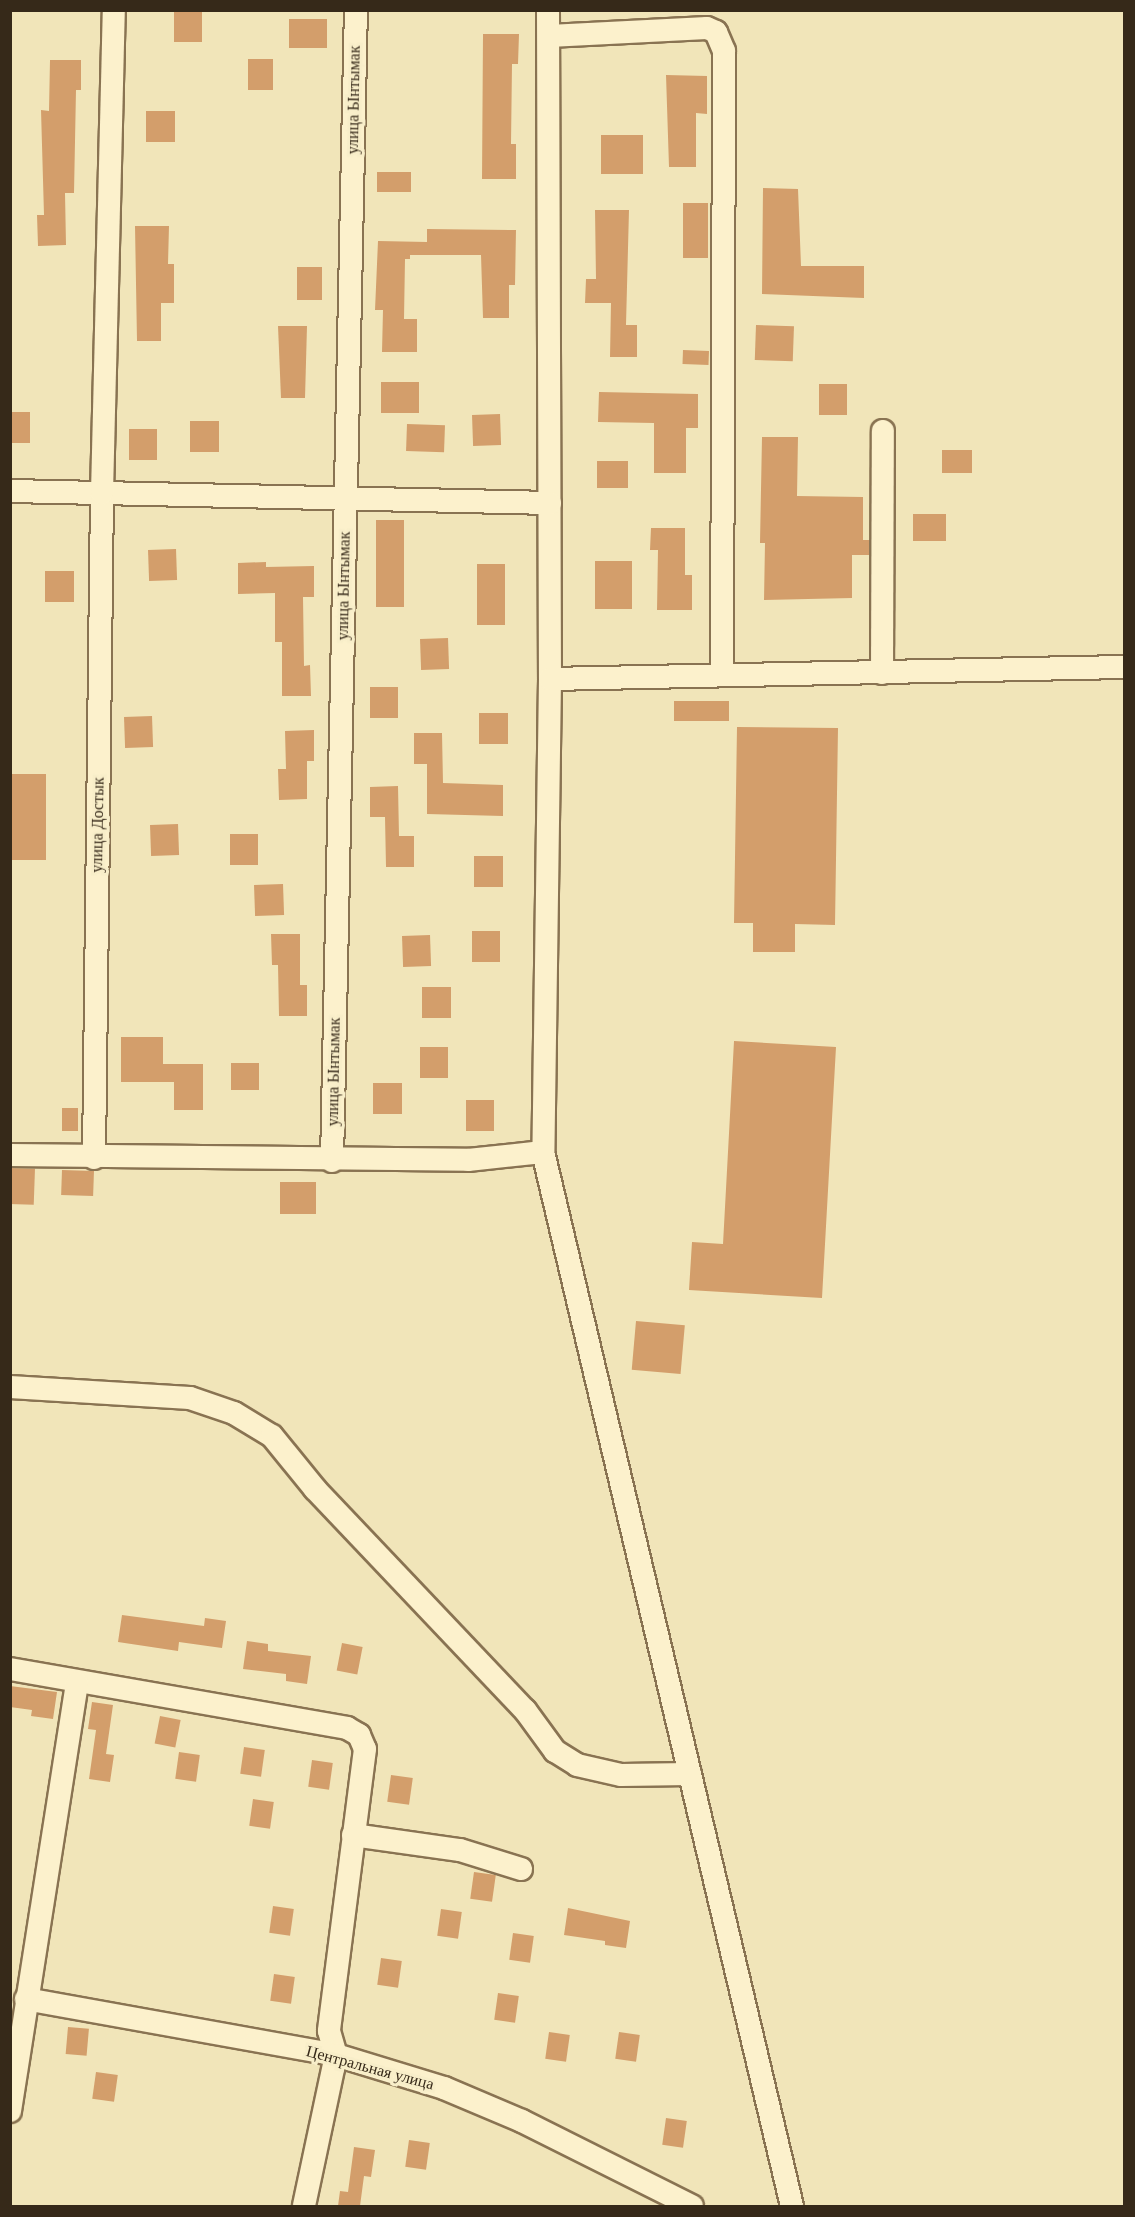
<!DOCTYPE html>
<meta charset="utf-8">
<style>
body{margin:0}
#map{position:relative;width:1135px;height:2217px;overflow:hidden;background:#f1e5b9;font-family:Georgia,serif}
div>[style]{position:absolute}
.building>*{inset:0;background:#d39e6b;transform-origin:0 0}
.roads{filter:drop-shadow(2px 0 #897352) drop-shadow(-2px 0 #897352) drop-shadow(0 2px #897352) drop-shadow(0 -2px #897352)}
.minor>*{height:22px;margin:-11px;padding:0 11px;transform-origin:11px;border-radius:11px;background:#fcf1cc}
span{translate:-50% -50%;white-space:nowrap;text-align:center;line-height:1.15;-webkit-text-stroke:6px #f8eec9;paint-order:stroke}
.street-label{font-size:16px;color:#362919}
.frame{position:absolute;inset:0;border:12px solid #362919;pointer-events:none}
</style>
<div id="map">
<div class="building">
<i style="left:174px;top:12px;width:28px;height:30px"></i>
<i style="left:289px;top:19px;width:38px;height:29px"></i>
<i style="clip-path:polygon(483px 34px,519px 34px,518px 64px,512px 64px,511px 144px,516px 144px,516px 179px,482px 179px)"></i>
<i style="left:248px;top:59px;width:25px;height:31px"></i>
<i style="clip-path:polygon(50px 60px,81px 60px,81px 90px,76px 90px,74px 193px,65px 193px,66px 245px,38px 246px,37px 215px,44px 215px,41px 110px,49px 111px)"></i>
<i style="clip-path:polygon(666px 75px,707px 76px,707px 114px,696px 113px,696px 167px,669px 167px)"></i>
<i style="left:175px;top:111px;width:31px;height:29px;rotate:90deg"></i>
<i style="left:601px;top:135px;width:42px;height:39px"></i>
<i style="left:377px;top:172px;width:34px;height:20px"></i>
<i style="clip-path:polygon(763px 188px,798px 189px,801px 266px,864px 266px,864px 298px,762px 294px)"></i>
<i style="left:683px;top:203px;width:25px;height:55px"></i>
<i style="clip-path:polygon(595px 210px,629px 210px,626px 325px,637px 325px,637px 357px,610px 357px,611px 303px,585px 303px,586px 279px,596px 279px)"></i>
<i style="clip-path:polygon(135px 226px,169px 226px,168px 264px,174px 264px,174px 303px,161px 303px,161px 341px,137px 341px)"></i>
<i style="clip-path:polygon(427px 229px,516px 230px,515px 285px,509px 285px,509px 318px,483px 318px,481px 255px,410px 255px,410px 259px,405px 259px,404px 319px,417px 319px,417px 352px,382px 352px,383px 310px,375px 310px,378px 241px,427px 242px)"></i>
<i style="left:297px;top:267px;width:25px;height:33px"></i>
<i style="left:756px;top:325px;width:38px;height:35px;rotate:2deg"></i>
<i style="clip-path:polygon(278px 326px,307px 326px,305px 398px,281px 398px)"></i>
<i style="left:683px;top:350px;width:26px;height:14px;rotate:2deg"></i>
<i style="left:381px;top:382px;width:38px;height:31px"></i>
<i style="left:819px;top:384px;width:28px;height:31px"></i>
<i style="clip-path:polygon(599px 392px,698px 394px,698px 428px,686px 428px,686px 473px,654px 473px,654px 423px,598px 422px)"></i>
<i style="left:10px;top:412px;width:20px;height:31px"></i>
<i style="left:500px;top:414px;width:31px;height:28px;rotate:88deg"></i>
<i style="left:219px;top:421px;width:31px;height:29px;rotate:90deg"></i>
<i style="left:407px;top:424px;width:38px;height:27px;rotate:2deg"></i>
<i style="left:129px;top:429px;width:28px;height:31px"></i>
<i style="clip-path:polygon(762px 437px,798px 437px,797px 496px,863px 497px,863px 540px,869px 540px,869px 555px,852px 555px,852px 598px,764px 600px,765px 543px,760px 543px)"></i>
<i style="left:942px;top:450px;width:30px;height:23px"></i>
<i style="left:597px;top:461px;width:31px;height:27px"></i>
<i style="left:913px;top:514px;width:33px;height:27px"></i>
<i style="left:376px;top:520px;width:28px;height:87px"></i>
<i style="clip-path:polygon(651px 528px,685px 528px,685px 575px,692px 575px,692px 610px,657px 610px,658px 550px,650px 550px)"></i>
<i style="left:176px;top:549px;width:31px;height:28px;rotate:88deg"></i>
<i style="left:595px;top:561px;width:37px;height:48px"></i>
<i style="clip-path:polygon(266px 562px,266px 567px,314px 566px,314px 597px,303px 597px,304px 666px,310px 665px,311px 696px,282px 696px,282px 642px,275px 642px,275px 593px,238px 594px,238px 563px)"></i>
<i style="left:477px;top:564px;width:28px;height:61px"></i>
<i style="left:45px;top:571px;width:29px;height:31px"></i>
<i style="left:448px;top:638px;width:31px;height:28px;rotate:88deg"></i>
<i style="left:370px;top:687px;width:28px;height:31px"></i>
<i style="left:674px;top:701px;width:55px;height:20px"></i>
<i style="left:479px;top:713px;width:29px;height:31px"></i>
<i style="left:152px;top:716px;width:31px;height:28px;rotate:88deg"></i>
<i style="clip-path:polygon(737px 727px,838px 728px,835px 925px,795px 924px,795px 952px,753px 952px,753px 923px,734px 923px)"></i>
<i style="clip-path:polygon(314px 730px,314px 761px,307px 761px,307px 799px,279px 800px,278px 769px,286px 769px,285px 731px)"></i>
<i style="clip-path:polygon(414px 733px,442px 733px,443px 783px,503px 785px,503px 816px,427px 814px,427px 764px,414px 764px)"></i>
<i style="left:10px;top:774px;width:36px;height:86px"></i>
<i style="clip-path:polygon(398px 786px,399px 836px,414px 836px,414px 867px,386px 867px,385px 817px,370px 817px,370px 787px)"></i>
<i style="left:178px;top:824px;width:31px;height:28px;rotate:88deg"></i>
<i style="left:230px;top:834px;width:28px;height:31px"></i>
<i style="left:474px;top:856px;width:29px;height:31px"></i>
<i style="left:283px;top:884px;width:31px;height:29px;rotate:88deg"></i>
<i style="left:472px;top:931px;width:28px;height:31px"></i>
<i style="clip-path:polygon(271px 934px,300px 934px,300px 985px,307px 985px,307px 1016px,279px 1016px,278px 965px,272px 965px)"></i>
<i style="left:430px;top:935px;width:31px;height:28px;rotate:88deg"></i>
<i style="left:451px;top:987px;width:31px;height:29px;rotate:90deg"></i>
<i style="clip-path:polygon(121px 1037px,163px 1037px,163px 1064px,203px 1064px,203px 1110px,174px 1110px,174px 1082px,121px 1082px)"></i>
<i style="clip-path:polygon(734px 1041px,836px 1047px,822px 1298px,689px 1290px,692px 1242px,723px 1244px)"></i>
<i style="left:420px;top:1047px;width:28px;height:31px"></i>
<i style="left:231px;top:1063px;width:28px;height:27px"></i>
<i style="left:402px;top:1083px;width:31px;height:29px;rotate:90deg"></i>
<i style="left:466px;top:1100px;width:28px;height:31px"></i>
<i style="left:62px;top:1108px;width:16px;height:23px"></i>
<i style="left:10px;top:1168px;width:25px;height:36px;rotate:2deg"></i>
<i style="left:62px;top:1170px;width:32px;height:25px;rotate:2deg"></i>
<i style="left:280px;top:1182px;width:36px;height:32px"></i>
<i style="left:636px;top:1321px;width:49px;height:49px;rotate:5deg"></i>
<i style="clip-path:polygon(122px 1615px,204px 1626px,205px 1618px,226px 1621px,222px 1648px,179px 1642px,178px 1651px,118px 1642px)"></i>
<i style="clip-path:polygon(247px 1641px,268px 1644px,268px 1651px,311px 1656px,307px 1684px,286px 1681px,286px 1674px,243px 1669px)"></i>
<i style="left:342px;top:1643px;width:21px;height:28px;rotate:11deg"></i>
<i style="clip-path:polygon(10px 1686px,57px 1692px,53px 1719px,31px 1716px,32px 1710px,10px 1707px)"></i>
<i style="clip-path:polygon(92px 1702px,113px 1705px,106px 1754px,114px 1755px,110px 1782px,89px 1779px,96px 1730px,88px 1729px)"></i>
<i style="left:160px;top:1716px;width:21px;height:28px;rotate:11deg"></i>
<i style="left:244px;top:1747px;width:21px;height:27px;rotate:8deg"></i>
<i style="left:179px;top:1752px;width:21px;height:27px;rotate:8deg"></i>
<i style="left:312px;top:1760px;width:21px;height:27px;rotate:8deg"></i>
<i style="left:391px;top:1775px;width:22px;height:27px;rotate:8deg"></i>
<i style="left:253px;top:1799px;width:21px;height:27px;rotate:8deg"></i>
<i style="left:474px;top:1872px;width:22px;height:27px;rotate:8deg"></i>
<i style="left:273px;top:1906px;width:21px;height:27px;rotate:8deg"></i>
<i style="clip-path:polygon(568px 1908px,630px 1921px,626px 1948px,605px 1945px,605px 1941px,564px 1935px)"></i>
<i style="left:441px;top:1909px;width:21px;height:27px;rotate:8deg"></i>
<i style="left:513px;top:1933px;width:21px;height:27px;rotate:8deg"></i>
<i style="left:381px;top:1958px;width:21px;height:27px;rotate:8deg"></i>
<i style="left:274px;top:1974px;width:21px;height:27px;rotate:8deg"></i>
<i style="left:498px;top:1993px;width:21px;height:27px;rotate:8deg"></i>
<i style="left:68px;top:2027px;width:21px;height:27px;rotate:5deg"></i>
<i style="left:549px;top:2032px;width:21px;height:27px;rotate:8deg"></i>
<i style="left:619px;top:2032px;width:21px;height:27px;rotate:8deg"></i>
<i style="left:96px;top:2072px;width:22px;height:27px;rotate:8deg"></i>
<i style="left:666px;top:2118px;width:21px;height:27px;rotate:8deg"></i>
<i style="left:409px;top:2140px;width:21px;height:27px;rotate:8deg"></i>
<i style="clip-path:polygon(354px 2147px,375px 2150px,371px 2177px,364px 2176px,360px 2206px,338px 2206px,340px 2191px,348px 2192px)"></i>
</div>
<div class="roads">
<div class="minor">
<i style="left:548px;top:10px;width:669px;rotate:89.83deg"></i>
<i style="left:550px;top:679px;width:473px;rotate:90.8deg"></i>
<i style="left:543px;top:1152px;width:1083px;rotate:76.71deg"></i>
<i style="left:549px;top:36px;width:158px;rotate:-2.9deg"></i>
<i style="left:707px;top:28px;width:10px;rotate:24deg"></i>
<i style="left:716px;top:32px;width:21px;rotate:67deg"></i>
<i style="left:724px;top:51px;width:623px;rotate:90.18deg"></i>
<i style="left:10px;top:491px;width:540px;rotate:1.27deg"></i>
<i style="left:882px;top:673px;width:242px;rotate:-89.8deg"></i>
<i style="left:550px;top:679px;width:574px;rotate:-1.2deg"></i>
<i style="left:10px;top:1155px;width:458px;rotate:0.6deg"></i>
<i style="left:468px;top:1160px;width:75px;rotate:-6.1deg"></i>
<i style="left:94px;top:1158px;width:665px;rotate:-89.31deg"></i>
<i style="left:102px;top:493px;width:483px;rotate:-88.6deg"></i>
<i style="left:332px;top:1161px;width:1151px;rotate:-88.81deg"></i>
<i style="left:10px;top:1387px;width:180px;rotate:3.5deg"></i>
<i style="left:190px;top:1398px;width:46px;rotate:18.8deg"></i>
<i style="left:234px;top:1413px;width:44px;rotate:31.2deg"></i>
<i style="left:272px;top:1436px;width:68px;rotate:50.9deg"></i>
<i style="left:315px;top:1489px;width:305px;rotate:46.5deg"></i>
<i style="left:525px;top:1710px;width:51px;rotate:53.8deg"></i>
<i style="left:555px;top:1751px;width:26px;rotate:32deg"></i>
<i style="left:577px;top:1765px;width:45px;rotate:12.8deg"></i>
<i style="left:621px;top:1775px;width:69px;rotate:-0.8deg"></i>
<i style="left:10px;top:1669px;width:342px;rotate:9.9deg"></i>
<i style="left:347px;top:1728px;width:14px;rotate:30deg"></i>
<i style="left:359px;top:1735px;width:15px;rotate:67deg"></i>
<i style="left:365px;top:1749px;width:284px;rotate:97.3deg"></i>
<i style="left:329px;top:2031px;width:25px;rotate:74deg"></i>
<i style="left:336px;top:2055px;width:154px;rotate:102deg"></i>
<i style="left:353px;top:1835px;width:108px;rotate:8deg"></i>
<i style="left:460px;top:1850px;width:64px;rotate:17.3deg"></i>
<i style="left:26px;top:1999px;width:315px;rotate:10.2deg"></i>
<i style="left:336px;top:2055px;width:113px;rotate:17deg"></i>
<i style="left:444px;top:2088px;width:85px;rotate:22.9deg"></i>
<i style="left:522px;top:2121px;width:190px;rotate:26.6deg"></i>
<i style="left:10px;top:2111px;width:433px;rotate:-81.1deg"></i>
</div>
</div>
<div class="street-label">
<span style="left:354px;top:100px;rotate:-89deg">улица Ынтымак</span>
<span style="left:344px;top:586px;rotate:-89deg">улица Ынтымак</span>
<span style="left:98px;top:825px;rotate:-89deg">улица Достык</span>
<span style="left:334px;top:1072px;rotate:-89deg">улица Ынтымак</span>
<span style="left:370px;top:2068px;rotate:15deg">Центральная улица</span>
</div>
<div class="frame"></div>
</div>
